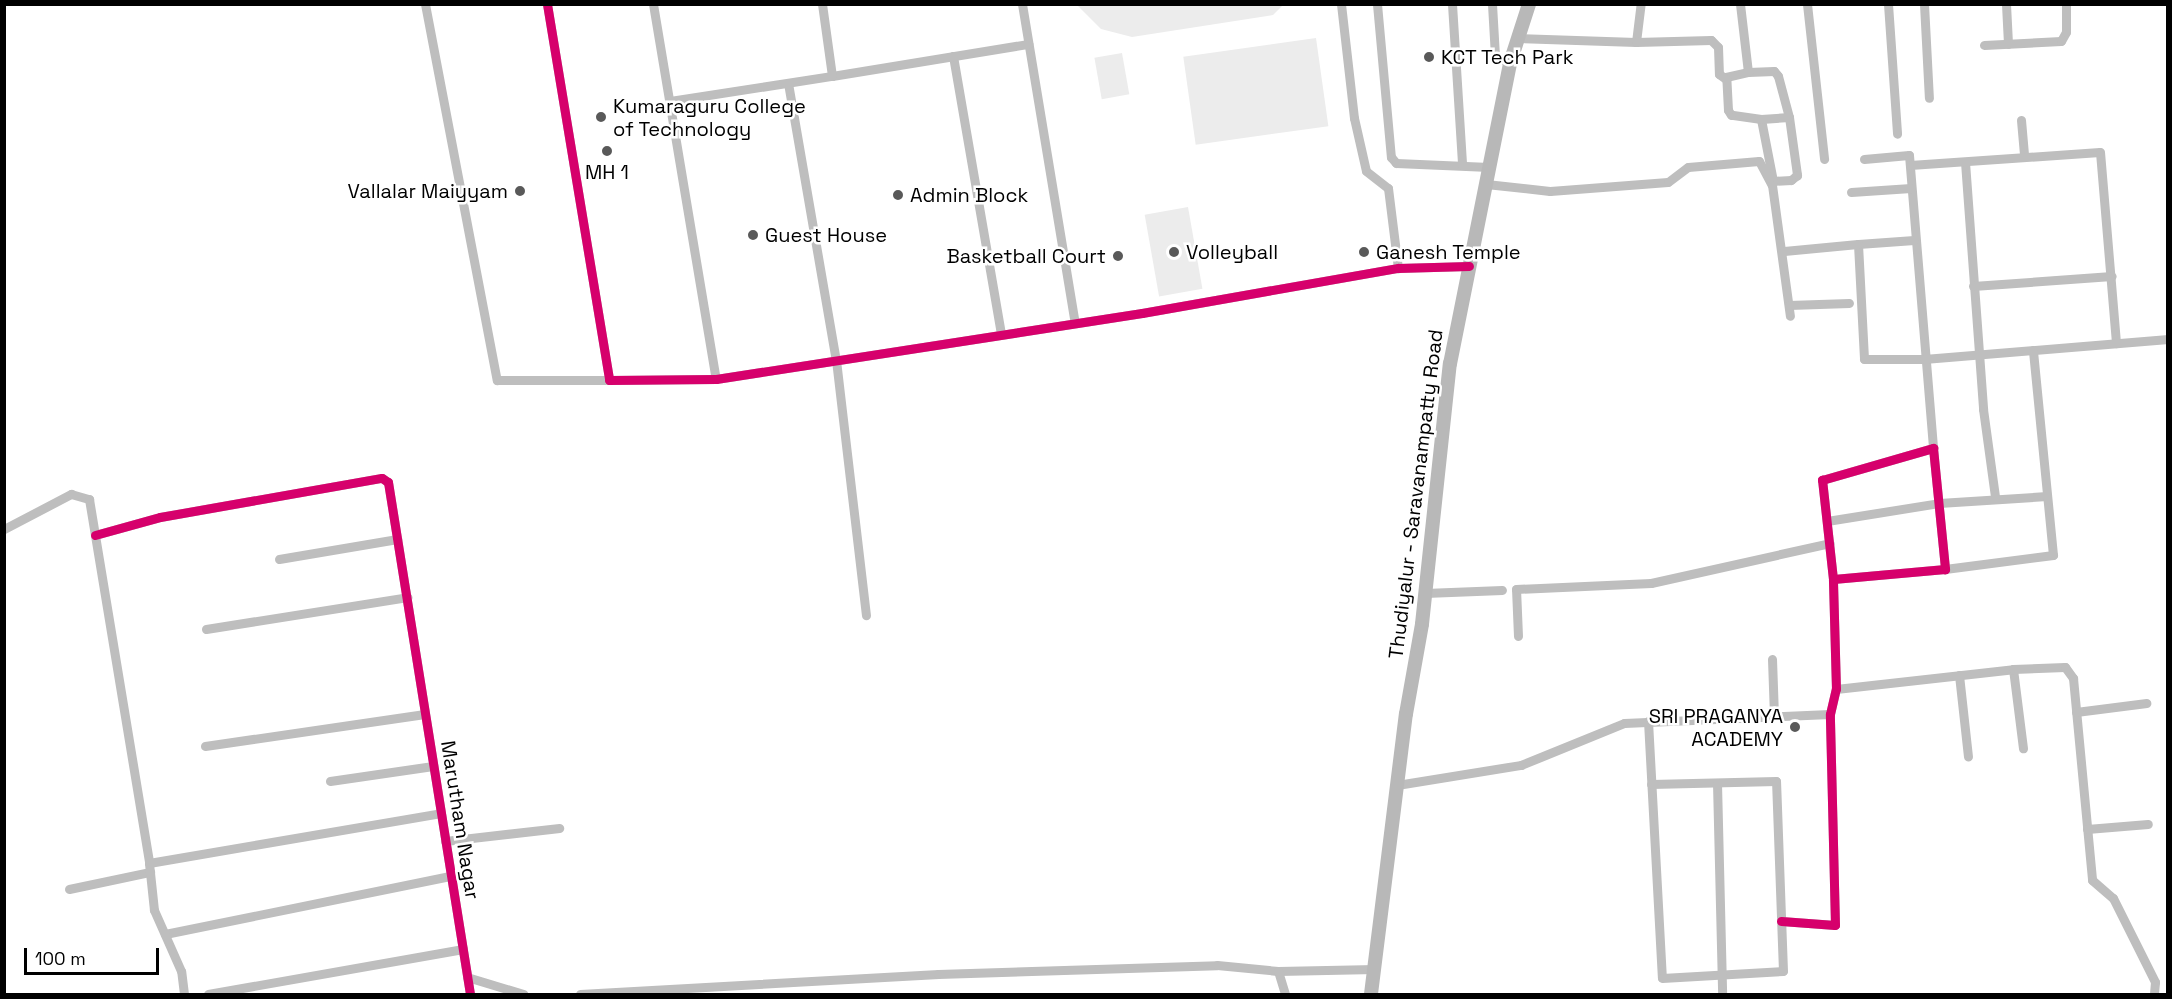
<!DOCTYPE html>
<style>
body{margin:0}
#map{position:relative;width:2172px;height:999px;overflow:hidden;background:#fff;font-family:"Space Grotesk",sans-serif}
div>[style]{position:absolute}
.green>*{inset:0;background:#ececec;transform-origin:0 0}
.minor>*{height:9px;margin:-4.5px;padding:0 4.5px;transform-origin:4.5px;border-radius:4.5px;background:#bebebe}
.secondary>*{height:14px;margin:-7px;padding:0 7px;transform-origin:7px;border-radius:7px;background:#b8b8b8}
.cycleway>*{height:9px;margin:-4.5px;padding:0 4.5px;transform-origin:4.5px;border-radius:4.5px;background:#d6006c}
.dots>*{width:16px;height:16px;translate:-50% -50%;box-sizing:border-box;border:3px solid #fff;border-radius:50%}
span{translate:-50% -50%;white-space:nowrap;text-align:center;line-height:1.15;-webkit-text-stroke:5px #fff;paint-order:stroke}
.poi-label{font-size:20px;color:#000}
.left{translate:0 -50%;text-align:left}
.right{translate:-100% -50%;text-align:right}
.street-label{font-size:20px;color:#000}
.frame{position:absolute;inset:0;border:6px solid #000;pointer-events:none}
.scale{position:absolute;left:24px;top:948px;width:135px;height:27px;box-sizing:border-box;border:3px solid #000;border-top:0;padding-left:8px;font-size:18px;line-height:21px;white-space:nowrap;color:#000;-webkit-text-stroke:4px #fff;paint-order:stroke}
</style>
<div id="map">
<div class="green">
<i style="clip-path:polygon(1077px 5px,1283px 5px,1273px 15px,1132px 37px,1101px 29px)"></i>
<i style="left:1316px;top:38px;width:89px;height:134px;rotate:82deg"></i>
<i style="left:1122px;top:53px;width:42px;height:28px;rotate:80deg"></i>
<i style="left:1188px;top:207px;width:83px;height:44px;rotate:80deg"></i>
</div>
<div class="minor">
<i style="left:425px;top:4px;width:383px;rotate:79.2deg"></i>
<i style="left:497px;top:380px;width:112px"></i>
<i style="left:547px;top:4px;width:381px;rotate:80.6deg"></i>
<i style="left:609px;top:380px;width:107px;rotate:-0.5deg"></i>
<i style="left:716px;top:379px;width:431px;rotate:-8.8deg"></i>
<i style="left:1142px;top:313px;width:260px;rotate:-10deg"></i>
<i style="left:1398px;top:268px;width:71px;rotate:-1.6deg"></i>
<i style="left:653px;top:4px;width:380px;rotate:80.5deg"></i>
<i style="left:1022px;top:4px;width:323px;rotate:80.6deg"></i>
<i style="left:1341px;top:4px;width:115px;rotate:83.5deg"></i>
<i style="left:1354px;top:118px;width:54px;rotate:77.2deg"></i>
<i style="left:1366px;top:171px;width:28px;rotate:38deg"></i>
<i style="left:1388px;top:188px;width:81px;rotate:82.9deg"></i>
<i style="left:1377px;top:4px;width:154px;rotate:84.8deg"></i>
<i style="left:1391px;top:157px;width:8px;rotate:50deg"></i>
<i style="left:1396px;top:163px;width:93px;rotate:2.5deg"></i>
<i style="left:1452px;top:4px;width:161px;rotate:86.4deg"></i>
<i style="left:1492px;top:4px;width:52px;rotate:86.7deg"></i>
<i style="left:1495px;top:56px;width:17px;rotate:25deg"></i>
<i style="left:1740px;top:4px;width:68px;rotate:83.3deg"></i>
<i style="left:1748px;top:72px;width:26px;rotate:-2deg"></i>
<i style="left:1774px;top:71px;width:6px;rotate:51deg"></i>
<i style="left:1778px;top:76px;width:42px;rotate:75deg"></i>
<i style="left:1789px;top:117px;width:59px;rotate:82.1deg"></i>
<i style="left:1797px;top:175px;width:8px;rotate:140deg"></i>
<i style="left:1791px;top:180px;width:18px;rotate:177deg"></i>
<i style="left:1773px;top:181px;width:63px;rotate:-101deg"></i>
<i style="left:1761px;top:119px;width:30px;rotate:-172deg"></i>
<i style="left:1731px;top:115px;width:6px;rotate:-121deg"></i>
<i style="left:1728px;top:110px;width:33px;rotate:-93deg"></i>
<i style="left:1726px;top:77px;width:23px;rotate:-13deg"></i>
<i style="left:1807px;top:4px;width:156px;rotate:83.7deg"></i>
<i style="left:1888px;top:4px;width:130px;rotate:86deg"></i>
<i style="left:1924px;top:4px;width:94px;rotate:87deg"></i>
<i style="left:2006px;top:4px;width:40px;rotate:87.1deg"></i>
<i style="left:1518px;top:38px;width:118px;rotate:1.9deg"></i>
<i style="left:1636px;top:42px;width:38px;rotate:-83deg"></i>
<i style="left:1636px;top:42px;width:75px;rotate:-1.5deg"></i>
<i style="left:1711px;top:40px;width:10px;rotate:45deg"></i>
<i style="left:1718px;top:47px;width:27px;rotate:88deg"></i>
<i style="left:1719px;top:74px;width:9px;rotate:36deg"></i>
<i style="left:1984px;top:45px;width:77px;rotate:-3deg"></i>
<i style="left:2061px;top:41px;width:10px;rotate:-61deg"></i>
<i style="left:2066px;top:32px;width:28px;rotate:-90deg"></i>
<i style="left:953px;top:56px;width:283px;rotate:80.2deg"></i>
<i style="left:832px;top:76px;width:199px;rotate:-9.3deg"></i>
<i style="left:788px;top:83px;width:281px;rotate:80.2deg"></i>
<i style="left:836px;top:360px;width:257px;rotate:83.3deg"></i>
<i style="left:670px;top:101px;width:164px;rotate:-8.8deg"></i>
<i style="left:832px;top:76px;width:73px;rotate:-97.9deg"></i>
<i style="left:1761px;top:119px;width:28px;rotate:-4deg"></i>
<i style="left:2021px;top:120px;width:37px;rotate:85deg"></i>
<i style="left:1864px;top:159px;width:45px;rotate:-5.1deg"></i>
<i style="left:1909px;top:155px;width:294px;rotate:85.3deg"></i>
<i style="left:1965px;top:162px;width:248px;rotate:85.8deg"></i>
<i style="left:1983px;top:409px;width:89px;rotate:82.2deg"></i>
<i style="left:1910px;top:165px;width:190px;rotate:-3.9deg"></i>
<i style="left:2100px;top:152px;width:192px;rotate:85.2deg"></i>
<i style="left:1486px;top:184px;width:64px;rotate:6.2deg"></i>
<i style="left:1550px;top:191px;width:118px;rotate:-4.4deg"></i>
<i style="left:1668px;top:182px;width:25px;rotate:-37deg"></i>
<i style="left:1688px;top:167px;width:71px;rotate:-4.8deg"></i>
<i style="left:1759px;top:161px;width:27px;rotate:62deg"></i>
<i style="left:1772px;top:185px;width:132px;rotate:82.2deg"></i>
<i style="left:1851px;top:192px;width:60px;rotate:-3.8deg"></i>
<i style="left:1914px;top:240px;width:56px;rotate:175.9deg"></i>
<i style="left:1858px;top:244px;width:115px;rotate:87deg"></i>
<i style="left:1864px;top:359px;width:60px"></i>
<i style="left:1924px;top:359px;width:245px;rotate:-4.7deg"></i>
<i style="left:1784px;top:251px;width:74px;rotate:-5.4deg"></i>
<i style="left:1973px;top:286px;width:139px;rotate:-4.1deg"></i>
<i style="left:1789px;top:305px;width:60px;rotate:-1.9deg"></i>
<i style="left:1827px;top:521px;width:113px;rotate:-9.1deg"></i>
<i style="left:1939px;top:503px;width:108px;rotate:-3.7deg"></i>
<i style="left:4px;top:529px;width:76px;rotate:-27.6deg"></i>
<i style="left:71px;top:494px;width:19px;rotate:16deg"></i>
<i style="left:89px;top:499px;width:369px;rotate:80.6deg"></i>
<i style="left:95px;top:535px;width:67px;rotate:-15.5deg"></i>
<i style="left:160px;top:517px;width:225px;rotate:-10deg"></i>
<i style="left:382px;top:478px;width:7px;rotate:34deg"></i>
<i style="left:388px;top:482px;width:519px;rotate:80.9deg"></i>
<i style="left:279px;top:559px;width:120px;rotate:-9.6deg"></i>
<i style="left:1945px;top:569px;width:109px;rotate:-7.4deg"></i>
<i style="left:2053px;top:555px;width:206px;rotate:-95.6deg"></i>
<i style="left:1425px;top:593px;width:77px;rotate:-2.2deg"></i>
<i style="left:206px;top:629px;width:204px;rotate:-9deg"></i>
<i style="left:1518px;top:636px;width:47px;rotate:-92.4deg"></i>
<i style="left:1516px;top:589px;width:135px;rotate:-2.5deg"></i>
<i style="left:1651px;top:583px;width:183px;rotate:-12.6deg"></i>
<i style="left:1772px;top:659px;width:57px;rotate:88deg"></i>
<i style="left:2013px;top:669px;width:80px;rotate:82.8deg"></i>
<i style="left:1959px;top:675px;width:82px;rotate:83.7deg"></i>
<i style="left:1836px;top:689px;width:178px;rotate:-6.4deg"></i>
<i style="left:2013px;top:669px;width:52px;rotate:-2.2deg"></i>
<i style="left:2065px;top:667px;width:14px;rotate:54deg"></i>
<i style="left:2073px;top:678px;width:203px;rotate:84.6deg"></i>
<i style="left:2092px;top:880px;width:28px;rotate:41deg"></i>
<i style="left:2113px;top:898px;width:94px;rotate:63.4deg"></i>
<i style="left:2155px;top:982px;width:12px;rotate:95deg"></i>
<i style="left:2076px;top:712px;width:71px;rotate:-7.3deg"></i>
<i style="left:1648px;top:721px;width:257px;rotate:86.9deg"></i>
<i style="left:1662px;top:978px;width:121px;rotate:-3.3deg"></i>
<i style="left:1783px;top:971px;width:190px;rotate:-92.1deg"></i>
<i style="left:1776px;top:781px;width:125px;rotate:178.6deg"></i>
<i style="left:205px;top:746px;width:222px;rotate:-8.3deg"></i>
<i style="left:330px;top:781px;width:104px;rotate:-8.3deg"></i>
<i style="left:1717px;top:783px;width:211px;rotate:88.6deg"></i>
<i style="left:1397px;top:785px;width:126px;rotate:-9.2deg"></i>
<i style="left:1521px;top:765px;width:111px;rotate:-22.2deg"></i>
<i style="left:1624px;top:723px;width:206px;rotate:-2.5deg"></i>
<i style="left:2087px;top:829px;width:61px;rotate:-4.7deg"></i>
<i style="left:445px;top:841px;width:115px;rotate:-6.5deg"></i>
<i style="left:69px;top:889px;width:83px;rotate:-11.9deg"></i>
<i style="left:1781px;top:921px;width:54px;rotate:4.2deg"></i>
<i style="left:1835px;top:925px;width:211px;rotate:-91.4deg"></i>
<i style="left:1830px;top:714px;width:26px;rotate:-77deg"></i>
<i style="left:1836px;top:689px;width:110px;rotate:-91.6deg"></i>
<i style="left:1833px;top:579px;width:100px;rotate:-96.3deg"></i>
<i style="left:1822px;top:480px;width:116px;rotate:-16.1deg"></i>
<i style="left:1933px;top:448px;width:122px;rotate:84.3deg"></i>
<i style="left:1945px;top:569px;width:112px;rotate:174.9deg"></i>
<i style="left:165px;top:934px;width:292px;rotate:-11.5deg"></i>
<i style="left:1278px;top:971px;width:97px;rotate:-1.2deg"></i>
<i style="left:467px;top:977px;width:59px;rotate:16.9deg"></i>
<i style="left:184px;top:994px;width:23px;rotate:-97deg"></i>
<i style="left:181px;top:971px;width:67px;rotate:-113.9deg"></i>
<i style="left:154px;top:910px;width:47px;rotate:-96.1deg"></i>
<i style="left:149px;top:863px;width:296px;rotate:-9.7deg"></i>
<i style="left:208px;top:994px;width:259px;rotate:-10deg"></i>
<i style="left:580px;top:994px;width:359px;rotate:-3.2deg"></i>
<i style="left:938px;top:974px;width:279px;rotate:-1.8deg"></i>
<i style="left:1217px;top:965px;width:61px;rotate:5.6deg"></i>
<i style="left:1278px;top:971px;width:24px;rotate:73deg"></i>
</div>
<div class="secondary">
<i style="left:1371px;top:994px;width:282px;rotate:-82.9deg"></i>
<i style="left:1406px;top:714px;width:91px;rotate:-79.9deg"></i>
<i style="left:1422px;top:624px;width:262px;rotate:-83.9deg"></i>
<i style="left:1450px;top:364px;width:307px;rotate:-78.7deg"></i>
<i style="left:1510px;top:63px;width:62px;rotate:-72.1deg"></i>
</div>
<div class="cycleway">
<i style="left:547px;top:4px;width:381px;rotate:80.6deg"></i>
<i style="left:609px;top:380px;width:107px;rotate:-0.5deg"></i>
<i style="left:716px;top:379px;width:431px;rotate:-8.8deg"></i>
<i style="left:1142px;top:313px;width:260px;rotate:-10deg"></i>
<i style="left:1398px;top:268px;width:71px;rotate:-1.6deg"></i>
<i style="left:95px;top:535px;width:67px;rotate:-15.5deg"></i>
<i style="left:160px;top:517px;width:225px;rotate:-10deg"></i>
<i style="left:382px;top:478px;width:7px;rotate:34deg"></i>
<i style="left:388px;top:482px;width:519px;rotate:80.9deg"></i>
<i style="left:1781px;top:921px;width:54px;rotate:4.2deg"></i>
<i style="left:1835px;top:925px;width:211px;rotate:-91.4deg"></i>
<i style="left:1830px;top:714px;width:26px;rotate:-77deg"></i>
<i style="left:1836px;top:689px;width:110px;rotate:-91.6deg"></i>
<i style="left:1833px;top:579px;width:100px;rotate:-96.3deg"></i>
<i style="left:1822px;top:480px;width:116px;rotate:-16.1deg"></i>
<i style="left:1933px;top:448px;width:122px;rotate:84.3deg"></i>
<i style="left:1945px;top:569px;width:112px;rotate:174.9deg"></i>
</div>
<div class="dots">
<i style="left:1429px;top:57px;background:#595959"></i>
<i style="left:601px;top:117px;background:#595959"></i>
<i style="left:607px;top:151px;background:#595959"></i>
<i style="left:520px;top:191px;background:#595959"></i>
<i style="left:898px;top:195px;background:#595959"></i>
<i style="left:753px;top:235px;background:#595959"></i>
<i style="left:1174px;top:252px;background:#595959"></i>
<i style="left:1364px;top:252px;background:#595959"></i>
<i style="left:1118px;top:256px;background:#595959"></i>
<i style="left:1795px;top:727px;background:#595959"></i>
</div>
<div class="poi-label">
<span class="left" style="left:1441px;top:57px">KCT Tech Park</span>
<span class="left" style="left:613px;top:118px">Kumaraguru College<br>of Technology</span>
<span style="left:607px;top:172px">MH 1</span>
<span class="right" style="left:508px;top:191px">Vallalar Maiyyam</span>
<span class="left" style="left:910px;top:195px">Admin Block</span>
<span class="left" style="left:765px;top:235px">Guest House</span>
<span class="left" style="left:1186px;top:252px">Volleyball</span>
<span class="left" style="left:1376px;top:252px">Ganesh Temple</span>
<span class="right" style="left:1106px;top:256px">Basketball Court</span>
<span class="right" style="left:1783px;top:728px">SRI PRAGANYA<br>ACADEMY</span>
</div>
<div class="street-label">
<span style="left:1416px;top:494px;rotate:-83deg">Thudiyalur - Saravanampatty Road</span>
<span style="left:460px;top:820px;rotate:81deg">Marutham Nagar</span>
</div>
<div class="frame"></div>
<div class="scale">100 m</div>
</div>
